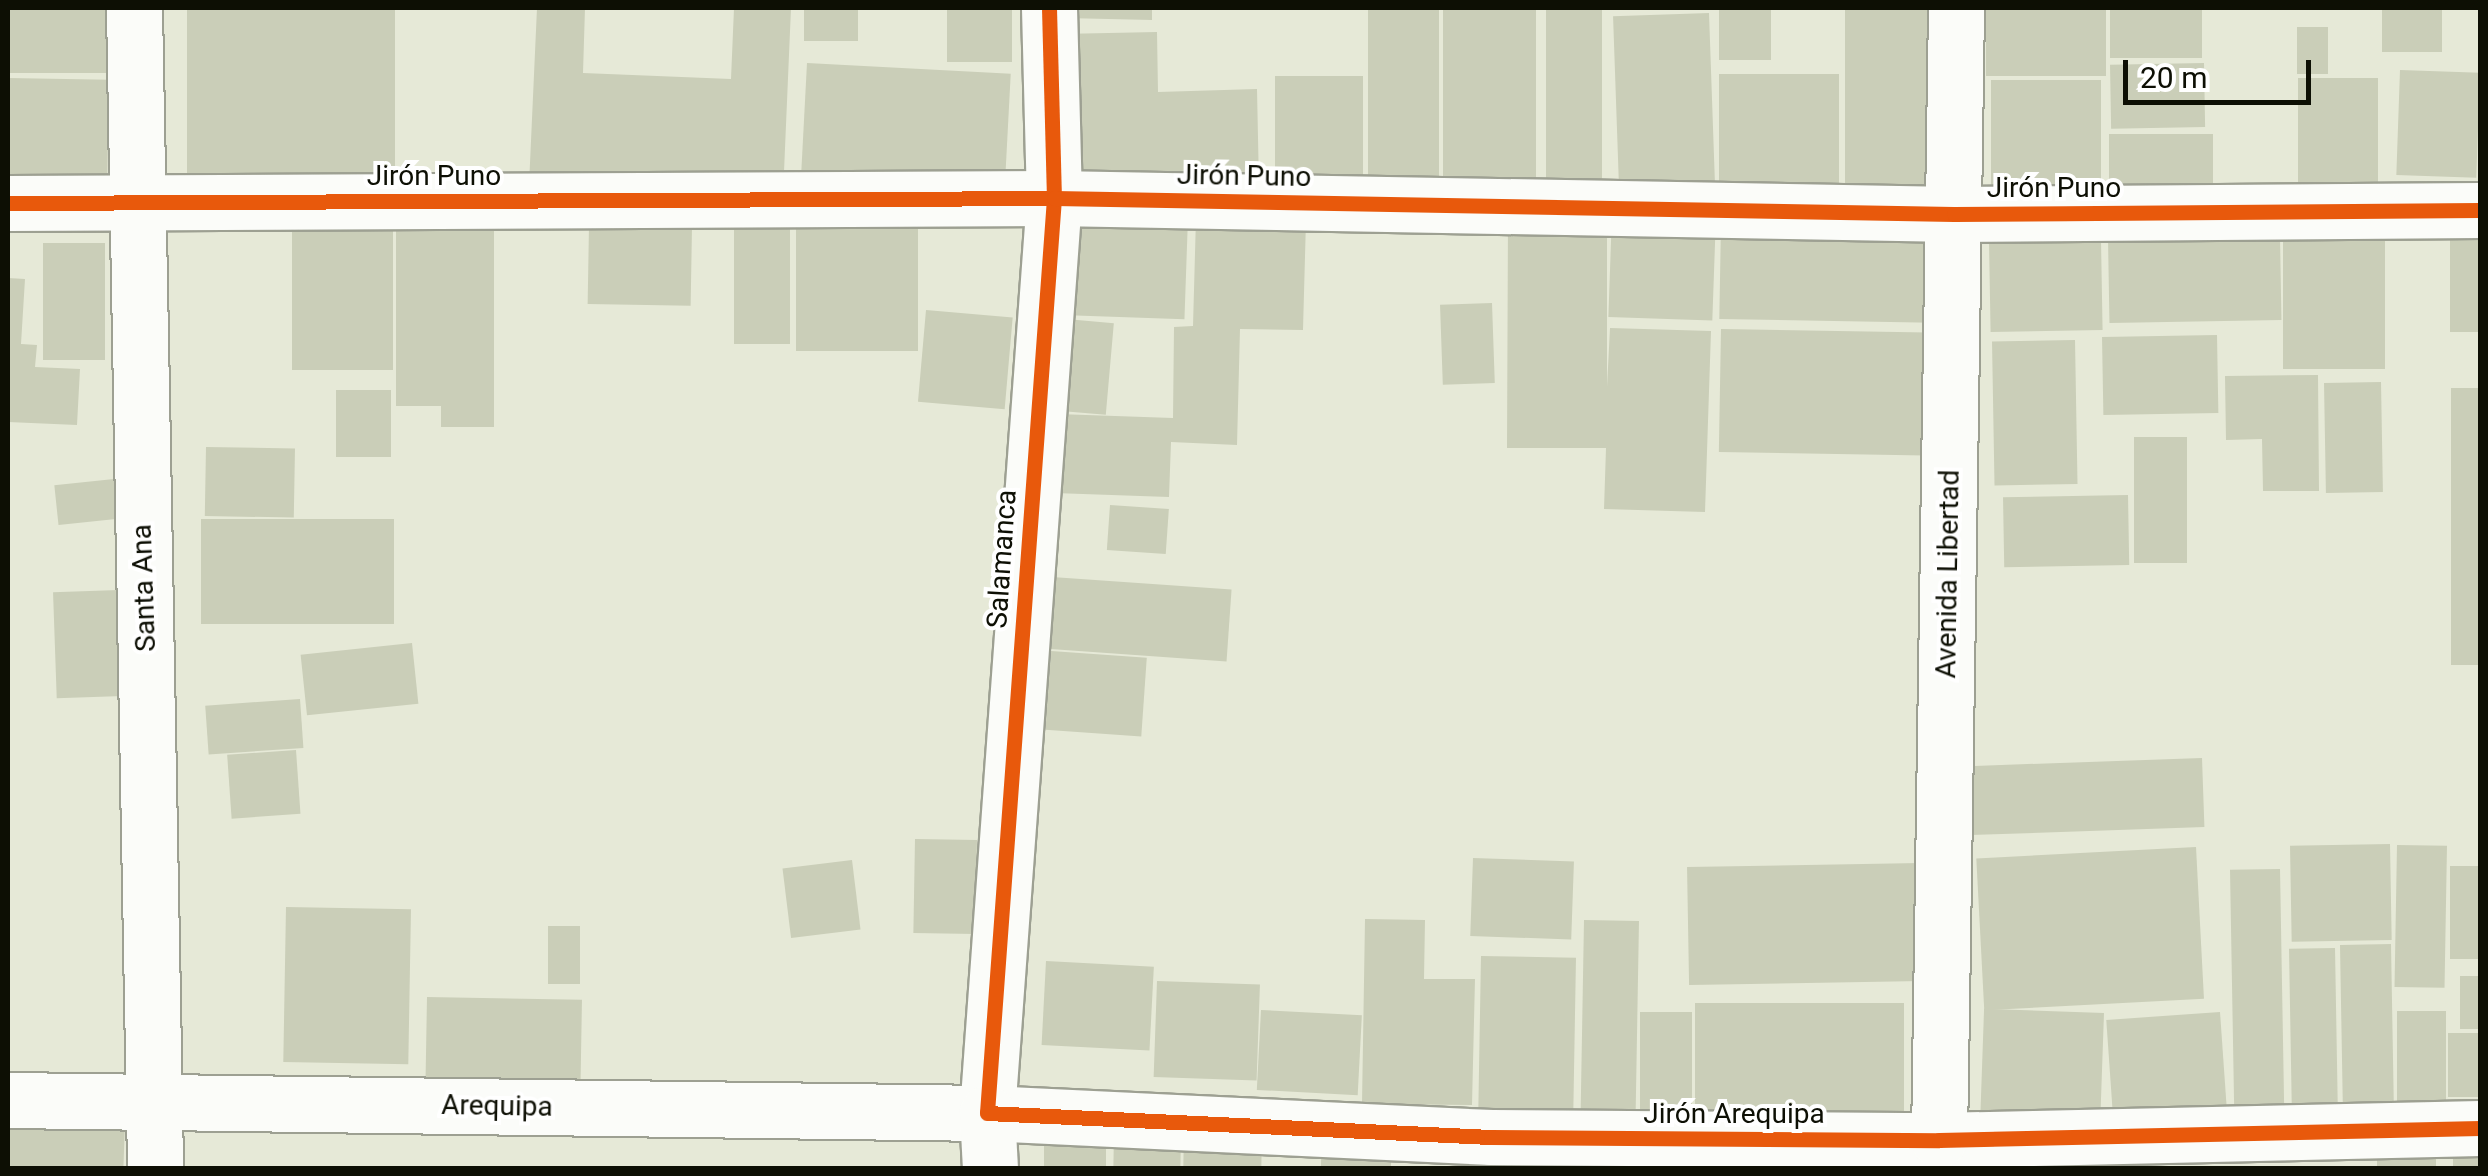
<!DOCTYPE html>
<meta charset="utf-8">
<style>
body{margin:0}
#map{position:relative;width:2488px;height:1176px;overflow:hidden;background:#e6e9d7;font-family:Roboto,sans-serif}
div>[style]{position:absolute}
.building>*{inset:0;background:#caceb8;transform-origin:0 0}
.roads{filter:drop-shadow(2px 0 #9da092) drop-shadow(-2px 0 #9da092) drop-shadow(0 2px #9da092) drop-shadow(0 -2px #9da092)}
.minor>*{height:55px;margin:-27.5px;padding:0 27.5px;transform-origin:27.5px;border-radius:27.5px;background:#fbfcf9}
.secondary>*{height:55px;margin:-27.5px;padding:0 27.5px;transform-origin:27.5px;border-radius:27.5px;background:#fbfcf9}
.cycleway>*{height:15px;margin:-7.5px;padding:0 7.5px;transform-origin:7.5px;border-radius:7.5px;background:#e8590c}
span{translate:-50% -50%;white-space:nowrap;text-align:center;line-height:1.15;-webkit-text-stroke:8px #fff;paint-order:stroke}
.street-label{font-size:28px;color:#0d0f04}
.frame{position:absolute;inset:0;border:10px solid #0d0f04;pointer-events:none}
.scale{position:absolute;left:2123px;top:60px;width:188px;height:45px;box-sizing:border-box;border:5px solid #0d0f04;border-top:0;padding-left:12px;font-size:30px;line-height:35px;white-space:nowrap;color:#0d0f04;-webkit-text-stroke:8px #fff;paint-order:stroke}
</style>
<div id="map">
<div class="building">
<i style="left:8px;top:8px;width:101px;height:65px"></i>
<i style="left:187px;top:8px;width:208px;height:168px"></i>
<i style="clip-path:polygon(537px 8px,585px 8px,583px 73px,731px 79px,734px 8px,791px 8px,783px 195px,529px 185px)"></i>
<i style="left:804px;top:8px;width:54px;height:33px"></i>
<i style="left:947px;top:8px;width:65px;height:54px"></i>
<i style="clip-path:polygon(1066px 8px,1152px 8px,1152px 20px,1065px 18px)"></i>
<i style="left:1368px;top:8px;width:71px;height:172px"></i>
<i style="left:1443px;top:8px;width:93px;height:178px"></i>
<i style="left:1546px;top:8px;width:56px;height:179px"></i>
<i style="left:1719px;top:8px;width:52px;height:52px"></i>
<i style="left:1845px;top:8px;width:83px;height:188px"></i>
<i style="left:1986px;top:8px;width:120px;height:68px"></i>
<i style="left:2110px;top:8px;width:92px;height:50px"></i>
<i style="left:2382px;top:8px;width:60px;height:44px"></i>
<i style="left:1709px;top:13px;width:174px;height:96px;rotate:88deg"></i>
<i style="left:2297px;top:27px;width:31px;height:47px"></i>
<i style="clip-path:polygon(1157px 32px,1158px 92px,1257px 89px,1259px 186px,1062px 190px,1060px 34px)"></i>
<i style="left:807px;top:63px;width:204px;height:121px;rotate:3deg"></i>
<i style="left:2204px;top:63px;width:64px;height:94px;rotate:89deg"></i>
<i style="left:2400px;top:70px;width:80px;height:105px;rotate:2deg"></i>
<i style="left:1719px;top:74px;width:120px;height:119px"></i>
<i style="left:1363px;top:76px;width:101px;height:88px;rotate:90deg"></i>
<i style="left:8px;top:78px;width:101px;height:105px;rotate:1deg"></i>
<i style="left:2298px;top:78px;width:80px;height:110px"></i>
<i style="left:2101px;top:80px;width:116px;height:110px;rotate:90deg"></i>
<i style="left:2109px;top:134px;width:104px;height:58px"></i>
<i style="left:1612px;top:213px;width:104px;height:104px;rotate:2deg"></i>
<i style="left:1065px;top:215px;width:123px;height:100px;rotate:2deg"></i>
<i style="clip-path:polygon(1196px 217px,1306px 220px,1303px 330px,1240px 329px,1237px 445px,1171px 442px,1169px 497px,1054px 493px,1057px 414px,1173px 418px,1174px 327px,1193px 326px)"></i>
<i style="clip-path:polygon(1508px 217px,1607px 217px,1607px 387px,1610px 328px,1711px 331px,1705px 512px,1604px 509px,1606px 448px,1507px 448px)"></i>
<i style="left:1721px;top:222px;width:213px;height:97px;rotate:1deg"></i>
<i style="left:292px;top:223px;width:101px;height:147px"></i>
<i style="left:2450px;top:223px;width:30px;height:109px"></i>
<i style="left:734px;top:224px;width:56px;height:120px"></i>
<i style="left:589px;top:226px;width:103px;height:78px;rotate:1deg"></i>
<i style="clip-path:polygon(396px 228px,494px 229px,494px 427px,441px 427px,441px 406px,396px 406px)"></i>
<i style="left:796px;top:228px;width:122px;height:123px"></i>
<i style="left:2385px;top:234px;width:135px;height:102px;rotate:90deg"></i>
<i style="left:2280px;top:237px;width:83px;height:172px;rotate:89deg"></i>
<i style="left:2101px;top:240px;width:90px;height:112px;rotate:89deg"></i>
<i style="left:105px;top:243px;width:117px;height:62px;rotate:90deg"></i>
<i style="clip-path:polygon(8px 278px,25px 279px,21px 344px,37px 345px,35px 367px,80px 369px,77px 425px,8px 422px)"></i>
<i style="left:1492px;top:303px;width:80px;height:52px;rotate:88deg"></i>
<i style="left:926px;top:310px;width:87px;height:92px;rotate:5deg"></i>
<i style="left:1066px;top:319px;width:48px;height:92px;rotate:5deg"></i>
<i style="left:1721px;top:329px;width:206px;height:123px;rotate:1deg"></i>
<i style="left:2217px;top:335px;width:78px;height:115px;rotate:89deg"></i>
<i style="left:2075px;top:340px;width:144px;height:83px;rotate:89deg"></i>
<i style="clip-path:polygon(2318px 375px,2319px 491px,2263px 491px,2262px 439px,2226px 440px,2225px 376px)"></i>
<i style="left:2381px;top:382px;width:110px;height:57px;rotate:89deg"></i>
<i style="left:2451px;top:388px;width:29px;height:277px"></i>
<i style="left:336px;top:390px;width:55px;height:67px"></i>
<i style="left:2134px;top:437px;width:53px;height:126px"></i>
<i style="left:206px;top:447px;width:89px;height:69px;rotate:1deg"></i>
<i style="left:114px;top:479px;width:40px;height:60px;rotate:84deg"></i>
<i style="left:2128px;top:495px;width:70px;height:125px;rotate:89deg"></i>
<i style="left:1110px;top:505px;width:59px;height:45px;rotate:4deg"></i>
<i style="left:394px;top:519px;width:105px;height:193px;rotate:90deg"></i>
<i style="left:1052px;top:577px;width:180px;height:72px;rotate:4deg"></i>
<i style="left:119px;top:590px;width:106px;height:66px;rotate:88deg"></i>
<i style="left:412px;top:643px;width:61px;height:112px;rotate:84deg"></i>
<i style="left:1051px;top:651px;width:96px;height:79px;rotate:4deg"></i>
<i style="left:300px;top:699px;width:49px;height:95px;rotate:86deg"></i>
<i style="left:296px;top:750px;width:64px;height:69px;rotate:86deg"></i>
<i style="left:2202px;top:758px;width:69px;height:234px;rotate:88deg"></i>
<i style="left:915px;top:839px;width:62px;height:94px;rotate:1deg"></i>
<i style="left:2390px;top:844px;width:96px;height:100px;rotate:89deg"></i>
<i style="left:2397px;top:845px;width:50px;height:142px;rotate:1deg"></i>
<i style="left:2196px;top:847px;width:152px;height:220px;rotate:87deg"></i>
<i style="left:1473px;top:858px;width:101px;height:78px;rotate:2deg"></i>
<i style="left:852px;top:860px;width:70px;height:70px;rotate:83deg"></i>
<i style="left:1920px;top:863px;width:118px;height:233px;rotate:89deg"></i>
<i style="left:2480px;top:866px;width:93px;height:30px;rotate:90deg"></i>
<i style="left:2280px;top:869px;width:251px;height:50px;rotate:89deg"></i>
<i style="left:286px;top:907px;width:125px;height:155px;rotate:1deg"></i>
<i style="clip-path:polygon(1365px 919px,1425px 920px,1424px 979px,1475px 979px,1472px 1105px,1362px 1104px)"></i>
<i style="left:1584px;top:920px;width:55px;height:191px;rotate:1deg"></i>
<i style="left:548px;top:926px;width:32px;height:58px"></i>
<i style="left:2391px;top:944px;width:168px;height:51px;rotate:89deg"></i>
<i style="left:2335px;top:948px;width:167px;height:46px;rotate:89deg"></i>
<i style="left:1481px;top:956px;width:95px;height:155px;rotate:1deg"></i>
<i style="left:1046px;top:961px;width:108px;height:84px;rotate:3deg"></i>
<i style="left:2480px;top:976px;width:53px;height:20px;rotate:90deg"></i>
<i style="left:1157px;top:981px;width:103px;height:96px;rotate:2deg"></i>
<i style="left:427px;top:997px;width:155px;height:81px;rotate:1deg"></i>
<i style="left:1695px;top:1003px;width:209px;height:117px"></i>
<i style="left:1261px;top:1010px;width:101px;height:80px;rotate:3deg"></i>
<i style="left:2446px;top:1011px;width:95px;height:49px;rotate:90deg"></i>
<i style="left:1640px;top:1012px;width:52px;height:99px"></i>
<i style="left:2220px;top:1012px;width:101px;height:114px;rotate:86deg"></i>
<i style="left:2104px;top:1013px;width:109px;height:120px;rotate:92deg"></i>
<i style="left:2480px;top:1033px;width:64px;height:32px;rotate:90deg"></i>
<i style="left:8px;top:1120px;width:117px;height:48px;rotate:2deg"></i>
<i style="left:1184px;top:1128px;width:78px;height:40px;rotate:1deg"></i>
<i style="left:1044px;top:1131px;width:62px;height:37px"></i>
<i style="left:2453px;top:1131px;width:27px;height:37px"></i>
<i style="left:1114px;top:1132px;width:67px;height:36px;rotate:1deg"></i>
<i style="left:1322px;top:1135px;width:70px;height:33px;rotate:2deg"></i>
<i style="clip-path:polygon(2132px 1148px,2134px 1168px,1923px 1168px,1922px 1166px)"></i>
<i style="left:2436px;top:1151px;width:17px;height:59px;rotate:90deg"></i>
</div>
<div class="roads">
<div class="minor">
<i style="left:134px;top:8px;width:1160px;rotate:88.96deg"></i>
<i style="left:1049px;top:8px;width:190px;rotate:88.5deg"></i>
<i style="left:1054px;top:198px;width:917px;rotate:94.19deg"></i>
<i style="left:987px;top:1113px;width:505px;rotate:2.73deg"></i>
<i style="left:1491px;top:1137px;width:448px;rotate:0.4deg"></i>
<i style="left:1939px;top:1140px;width:541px;rotate:-1.27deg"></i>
<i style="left:8px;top:203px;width:1046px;rotate:-0.27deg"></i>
<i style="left:1054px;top:198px;width:900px;rotate:1.02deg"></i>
<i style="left:1954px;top:214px;width:526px;rotate:-0.44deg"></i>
<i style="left:1939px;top:1140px;width:1132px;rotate:-89.14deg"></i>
</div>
<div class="secondary">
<i style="left:8px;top:1100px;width:979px;rotate:0.76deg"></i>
<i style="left:987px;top:1113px;width:55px;rotate:86.9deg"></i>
</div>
</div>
<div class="cycleway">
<i style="left:1049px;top:8px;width:190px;rotate:88.5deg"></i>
<i style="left:1054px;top:198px;width:917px;rotate:94.19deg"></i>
<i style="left:987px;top:1113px;width:505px;rotate:2.73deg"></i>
<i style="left:1491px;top:1137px;width:448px;rotate:0.4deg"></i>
<i style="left:1939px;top:1140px;width:541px;rotate:-1.27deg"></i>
<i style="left:8px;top:203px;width:1046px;rotate:-0.27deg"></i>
<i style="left:1054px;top:198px;width:900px;rotate:1.02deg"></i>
<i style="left:1954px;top:214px;width:526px;rotate:-0.44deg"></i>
</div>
<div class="street-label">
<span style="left:434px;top:176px">Jirón Puno</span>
<span style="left:1244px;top:176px;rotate:1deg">Jirón Puno</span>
<span style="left:2054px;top:188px">Jirón Puno</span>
<span style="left:1002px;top:559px;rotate:-86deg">Salamanca</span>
<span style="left:1948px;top:574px;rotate:-89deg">Avenida Libertad</span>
<span style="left:144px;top:588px;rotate:-92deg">Santa Ana</span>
<span style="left:497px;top:1106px;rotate:1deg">Arequipa</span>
<span style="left:1734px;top:1114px">Jirón Arequipa</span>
</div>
<div class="frame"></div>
<div class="scale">20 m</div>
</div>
